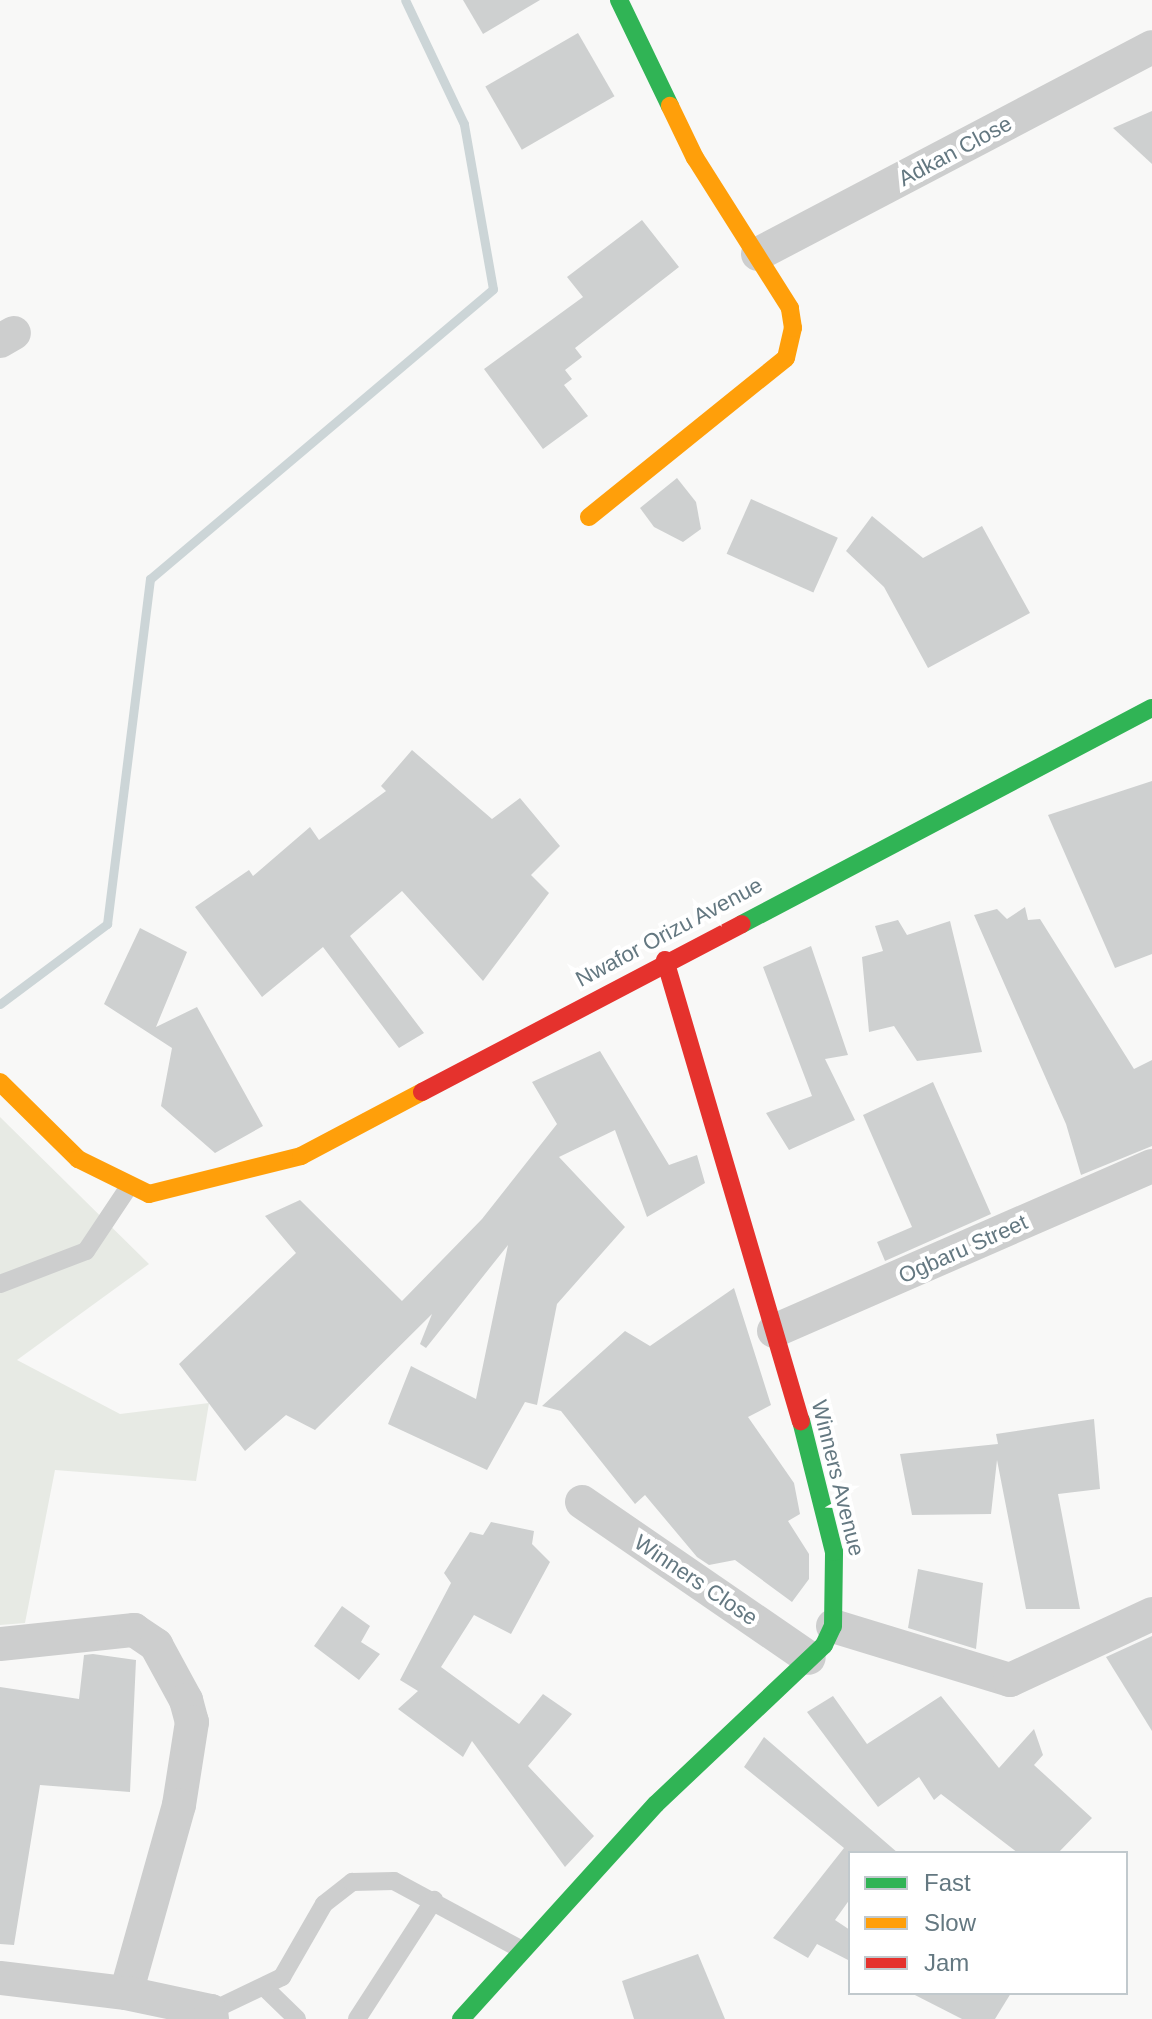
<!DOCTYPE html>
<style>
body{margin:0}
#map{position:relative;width:1152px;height:2019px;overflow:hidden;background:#f8f8f7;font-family:Arial,sans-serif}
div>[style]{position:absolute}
.green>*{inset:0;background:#e7eae4}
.stream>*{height:9px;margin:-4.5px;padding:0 4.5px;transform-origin:4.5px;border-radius:4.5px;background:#ccd5d7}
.building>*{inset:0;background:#ced0d0;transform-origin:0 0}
.lane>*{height:18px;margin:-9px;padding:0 9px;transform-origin:9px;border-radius:9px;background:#cdcece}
.street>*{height:34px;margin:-17px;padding:0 17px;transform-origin:17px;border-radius:17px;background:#cdcece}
.fast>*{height:18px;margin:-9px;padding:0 9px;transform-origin:9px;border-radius:9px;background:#30b455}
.slow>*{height:18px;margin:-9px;padding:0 9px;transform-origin:9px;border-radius:9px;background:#ff9f0a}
.jam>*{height:18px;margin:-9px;padding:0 9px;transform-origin:9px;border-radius:9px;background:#e5322d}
span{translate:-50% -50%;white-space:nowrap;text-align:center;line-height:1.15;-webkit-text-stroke:8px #fff;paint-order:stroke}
.street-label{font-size:22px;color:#647881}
.legend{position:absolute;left:848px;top:1851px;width:280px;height:144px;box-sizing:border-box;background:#fff;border:2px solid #c1c9cd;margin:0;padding:10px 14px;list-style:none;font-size:24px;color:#647881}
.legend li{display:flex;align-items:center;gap:16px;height:40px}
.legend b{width:40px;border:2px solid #c1c9cd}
</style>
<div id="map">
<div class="green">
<i style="clip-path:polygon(0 1117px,149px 1264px,17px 1360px,120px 1414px,209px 1403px,196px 1481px,55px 1470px,25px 1623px,0 1625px)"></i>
</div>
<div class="stream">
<i style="left:0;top:1004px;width:134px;rotate:-36.8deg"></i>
<i style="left:107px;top:924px;width:348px;rotate:-82.9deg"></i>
<i style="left:150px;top:579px;width:449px;rotate:-40.2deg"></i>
<i style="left:493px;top:289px;width:168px;rotate:-100deg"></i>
<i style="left:464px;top:124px;width:137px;rotate:-115.4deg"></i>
</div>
<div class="building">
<i style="clip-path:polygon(463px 0,540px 0,483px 34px)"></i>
<i style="left:578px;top:33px;width:73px;height:107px;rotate:60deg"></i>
<i style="clip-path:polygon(1152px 111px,1152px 164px,1113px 128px)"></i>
<i style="clip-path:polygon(642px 220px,679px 267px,575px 348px,582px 357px,565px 370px,572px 379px,564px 385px,588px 416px,543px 449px,484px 369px,583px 297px,567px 277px)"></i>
<i style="clip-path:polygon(677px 478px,696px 502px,701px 529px,683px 542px,654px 527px,640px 508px)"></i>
<i style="left:751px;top:499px;width:95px;height:60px;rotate:24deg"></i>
<i style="clip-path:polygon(872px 516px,923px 558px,982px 526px,1030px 613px,928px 668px,884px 587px,846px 551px)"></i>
<i style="clip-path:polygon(412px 750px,492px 819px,520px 798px,560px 846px,531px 875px,549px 893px,483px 981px,402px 891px,350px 936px,424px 1033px,399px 1048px,323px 947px,262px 997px,195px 907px,249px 870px,253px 876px,310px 827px,319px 840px,386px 791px,381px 786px)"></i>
<i style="clip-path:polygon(1152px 781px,1152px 954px,1115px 968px,1048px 815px)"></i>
<i style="clip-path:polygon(1025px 907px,1028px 920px,1040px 919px,1134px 1069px,1152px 1060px,1152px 1146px,1081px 1175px,1066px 1124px,974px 915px,997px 909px,1007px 919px)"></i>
<i style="clip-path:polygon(898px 920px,907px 935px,950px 921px,982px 1052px,917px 1061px,894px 1026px,869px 1032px,862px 957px,883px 951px,875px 926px)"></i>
<i style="clip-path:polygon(140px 928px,187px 952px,156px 1027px,197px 1007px,263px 1126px,215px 1153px,161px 1106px,172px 1048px,104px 1004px)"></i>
<i style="clip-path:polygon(811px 946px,848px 1055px,825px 1059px,855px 1120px,789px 1150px,766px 1113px,812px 1096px,763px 967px)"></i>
<i style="clip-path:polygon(600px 1051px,669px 1165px,697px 1155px,705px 1183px,647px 1217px,615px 1130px,559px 1157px,625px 1227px,557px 1304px,537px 1405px,525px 1402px,487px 1470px,388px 1424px,411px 1366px,476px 1399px,508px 1245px,426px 1348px,420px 1344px,432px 1314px,315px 1430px,286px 1415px,245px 1451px,179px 1364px,296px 1253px,265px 1216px,300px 1200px,402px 1301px,482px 1219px,557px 1124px,532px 1082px)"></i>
<i style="clip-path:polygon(933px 1082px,991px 1214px,885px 1261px,877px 1242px,912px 1227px,863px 1115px)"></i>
<i style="clip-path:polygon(734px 1288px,771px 1405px,748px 1417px,794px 1483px,800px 1514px,788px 1521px,809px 1554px,809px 1579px,792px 1602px,735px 1560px,709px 1565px,697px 1557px,645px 1495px,635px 1504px,561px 1411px,542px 1406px,625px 1331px,650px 1346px)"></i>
<i style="clip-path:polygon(1094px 1419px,1100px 1489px,1058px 1494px,1080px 1609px,1026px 1609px,997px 1460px,991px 1514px,912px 1515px,900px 1454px,998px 1444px,996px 1434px)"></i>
<i style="clip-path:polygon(491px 1522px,534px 1531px,532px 1544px,550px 1562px,511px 1634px,474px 1615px,441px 1667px,519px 1724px,543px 1694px,572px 1714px,528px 1766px,594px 1836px,565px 1867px,472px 1741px,463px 1757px,398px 1709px,418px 1691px,400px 1680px,451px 1583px,444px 1573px,470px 1532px,483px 1535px)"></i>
<i style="clip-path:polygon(918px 1569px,983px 1583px,976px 1649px,908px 1628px)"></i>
<i style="clip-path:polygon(342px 1606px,370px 1626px,361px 1642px,380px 1654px,359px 1680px,314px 1646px)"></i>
<i style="clip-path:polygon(1152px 1636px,1152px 1731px,1106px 1657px)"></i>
<i style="clip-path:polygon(93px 1654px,136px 1660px,130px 1792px,40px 1785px,14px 1945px,0 1944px,0 1687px,79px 1699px,84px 1655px)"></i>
<i style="clip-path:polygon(833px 1696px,867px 1744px,941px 1696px,999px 1768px,1034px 1729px,1043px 1755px,1034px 1765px,1092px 1818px,1058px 1853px,1018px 1853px,941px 1794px,934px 1800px,919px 1777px,878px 1807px,807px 1712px)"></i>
<i style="clip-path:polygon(764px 1737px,898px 1853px,850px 1853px,850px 1899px,835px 1920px,850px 1930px,850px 1961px,817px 1944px,808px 1958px,773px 1938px,844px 1848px,744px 1767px)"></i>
<i style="clip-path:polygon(698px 1954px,725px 2019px,634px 2019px,622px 1981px)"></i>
<i style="clip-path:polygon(911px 1993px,1011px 1993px,995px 2019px,962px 2019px)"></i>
</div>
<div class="lane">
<i style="left:0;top:1284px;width:92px;rotate:-21deg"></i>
<i style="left:86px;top:1251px;width:76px;rotate:-56.3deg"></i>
<i style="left:264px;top:1987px;width:46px;rotate:44.1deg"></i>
<i style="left:211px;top:2011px;width:79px;rotate:-25.6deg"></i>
<i style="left:282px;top:1977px;width:84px;rotate:-60.1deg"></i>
<i style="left:324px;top:1904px;width:36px;rotate:-38deg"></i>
<i style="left:352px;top:1882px;width:42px;rotate:-1.4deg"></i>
<i style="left:394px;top:1881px;width:145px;rotate:28.3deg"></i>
<i style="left:357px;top:2019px;width:142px;rotate:-57.1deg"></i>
</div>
<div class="street">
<i style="left:758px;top:254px;width:445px;rotate:-27.7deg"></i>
<i style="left:0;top:341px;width:16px;rotate:-30deg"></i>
<i style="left:774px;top:1331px;width:412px;rotate:-23.6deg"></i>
<i style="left:582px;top:1502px;width:275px;rotate:34.5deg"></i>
<i style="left:833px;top:1626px;width:185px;rotate:17deg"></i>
<i style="left:1010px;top:1680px;width:157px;rotate:-24.9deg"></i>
<i style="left:0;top:1644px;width:135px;rotate:-6deg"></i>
<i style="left:134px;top:1630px;width:27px;rotate:34deg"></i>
<i style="left:156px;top:1645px;width:63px;rotate:61.4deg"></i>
<i style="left:186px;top:1700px;width:23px;rotate:75deg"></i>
<i style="left:192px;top:1722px;width:84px;rotate:98.9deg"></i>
<i style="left:179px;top:1805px;width:195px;rotate:105.7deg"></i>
<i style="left:0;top:1978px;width:127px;rotate:6.8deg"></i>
<i style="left:126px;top:1993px;width:87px;rotate:12deg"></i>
<i style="left:211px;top:2011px;width:8px;rotate:83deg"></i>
</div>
<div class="fast">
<i style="left:619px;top:0;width:118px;rotate:64.3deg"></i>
<i style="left:742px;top:924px;width:463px;rotate:-27.8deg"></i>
<i style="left:461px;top:2019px;width:290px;rotate:-47.8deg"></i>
<i style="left:656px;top:1804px;width:231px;rotate:-43.4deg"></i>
<i style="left:824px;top:1645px;width:21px;rotate:-65deg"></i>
<i style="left:833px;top:1626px;width:74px;rotate:-89.2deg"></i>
<i style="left:834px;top:1552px;width:135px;rotate:-104.1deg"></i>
</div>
<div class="slow">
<i style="left:589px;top:517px;width:253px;rotate:-38.9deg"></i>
<i style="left:786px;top:358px;width:31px;rotate:-77deg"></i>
<i style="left:793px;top:328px;width:20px;rotate:-99deg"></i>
<i style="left:790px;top:308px;width:178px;rotate:-122.3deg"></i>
<i style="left:695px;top:158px;width:58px;rotate:-115.7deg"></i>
<i style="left:0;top:1082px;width:110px;rotate:44.6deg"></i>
<i style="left:78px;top:1159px;width:79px;rotate:26.2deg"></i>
<i style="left:149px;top:1194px;width:157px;rotate:-14deg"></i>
<i style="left:301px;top:1156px;width:137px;rotate:-27.9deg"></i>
</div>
<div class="jam">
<i style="left:665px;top:960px;width:481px;rotate:73.6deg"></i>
<i style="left:422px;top:1092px;width:361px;rotate:-27.7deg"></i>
</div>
<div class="street-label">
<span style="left:955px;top:151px;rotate:-28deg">Adkan Close</span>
<span style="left:669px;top:932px;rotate:-28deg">Nwafor Orizu Avenue</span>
<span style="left:963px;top:1249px;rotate:-24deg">Ogbaru Street</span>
<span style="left:838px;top:1478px;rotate:76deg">Winners Avenue</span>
<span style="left:696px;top:1580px;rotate:34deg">Winners Close</span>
</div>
<ul class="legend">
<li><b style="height:10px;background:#30b455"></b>Fast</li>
<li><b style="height:10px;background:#ff9f0a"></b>Slow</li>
<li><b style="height:10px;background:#e5322d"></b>Jam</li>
</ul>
</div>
